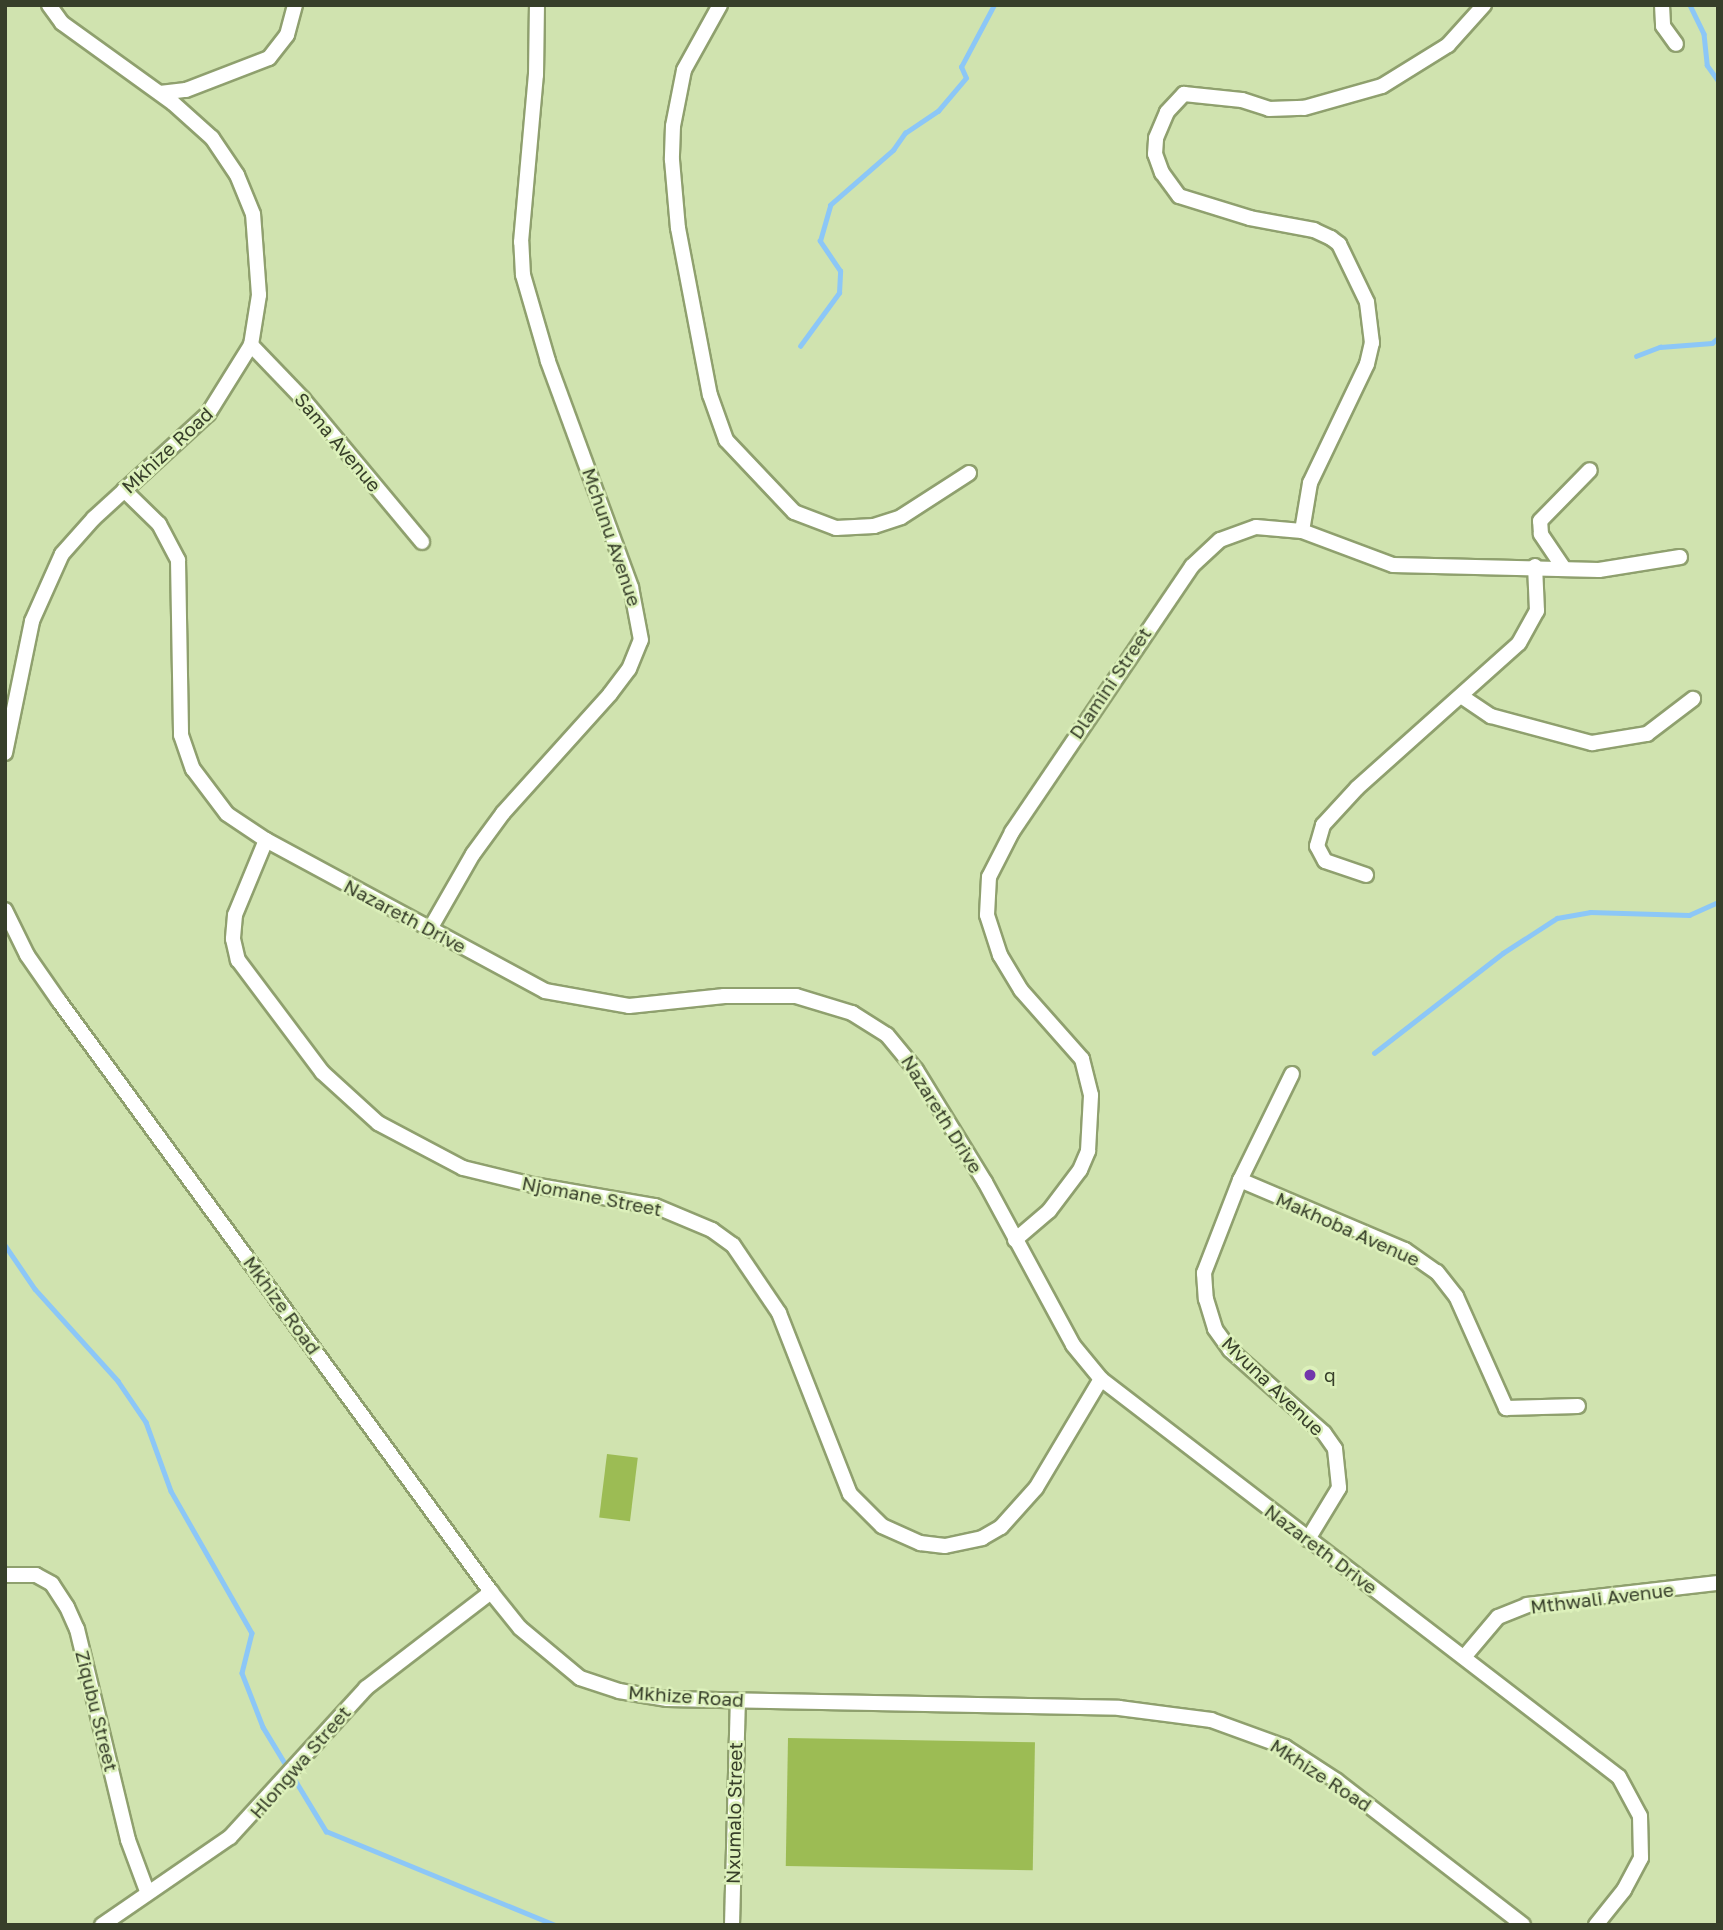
<!DOCTYPE html>
<style>
body{margin:0}
#map{position:relative;width:1723px;height:1930px;overflow:hidden;background:#d0e3af;font-family:"Golos Text",sans-serif}
div>[style]{position:absolute}
.green>*{inset:0;background:#9cbc54;transform-origin:0 0}
.stream>*{height:4.5px;margin:-2.25px;padding:0 2.25px;transform-origin:2.25px;border-radius:2.25px;background:#8cc7f7}
.roads{filter:drop-shadow(2px 0 #8fa06e) drop-shadow(-2px 0 #8fa06e) drop-shadow(0 2px #8fa06e) drop-shadow(0 -2px #8fa06e)}
.minor>*{height:14px;margin:-7px;padding:0 7px;transform-origin:7px;border-radius:7px;background:#fff}
.dots>*{width:19px;height:19px;translate:-50% -50%;box-sizing:border-box;border:4px solid #ddf1bb;border-radius:50%}
span{translate:-50% -50%;white-space:nowrap;text-align:center;line-height:1.15;-webkit-text-stroke:5px #ddf1bb;paint-order:stroke}
.street-label{font-size:19px;color:#373f2a}
.poi-label{font-size:19px;color:#373f2a}
.left{translate:0 -50%;text-align:left}
.frame{position:absolute;inset:0;border:7px solid #373f2a;pointer-events:none}
</style>
<div id="map">
<div class="green">
<i style="left:607px;top:1454px;width:31px;height:64px;rotate:7deg"></i>
<i style="left:788px;top:1738px;width:247px;height:128px;rotate:1deg"></i>
</div>
<div class="stream">
<i style="left:1690px;top:5px;width:32px;rotate:64deg"></i>
<i style="left:1704px;top:34px;width:31px;rotate:84deg"></i>
<i style="left:1707px;top:65px;width:19px;rotate:54deg"></i>
<i style="left:800px;top:346px;width:66px;rotate:-53.7deg"></i>
<i style="left:839px;top:293px;width:22px;rotate:-87deg"></i>
<i style="left:840px;top:271px;width:36px;rotate:-124deg"></i>
<i style="left:820px;top:241px;width:37px;rotate:-74deg"></i>
<i style="left:830px;top:205px;width:84px;rotate:-41.1deg"></i>
<i style="left:893px;top:150px;width:21px;rotate:-55deg"></i>
<i style="left:905px;top:133px;width:40px;rotate:-34deg"></i>
<i style="left:938px;top:111px;width:43px;rotate:-49.7deg"></i>
<i style="left:966px;top:78px;width:12px;rotate:-114deg"></i>
<i style="left:961px;top:67px;width:70px;rotate:-62deg"></i>
<i style="left:1636px;top:356px;width:26px;rotate:-21deg"></i>
<i style="left:1660px;top:347px;width:52px;rotate:-4.4deg"></i>
<i style="left:1712px;top:343px;width:8px;rotate:-40deg"></i>
<i style="left:1374px;top:1053px;width:163px;rotate:-37.8deg"></i>
<i style="left:1503px;top:953px;width:64px;rotate:-32.9deg"></i>
<i style="left:1557px;top:918px;width:34px;rotate:-10deg"></i>
<i style="left:1590px;top:912px;width:99px;rotate:1.7deg"></i>
<i style="left:1689px;top:915px;width:32px;rotate:-24deg"></i>
<i style="left:5px;top:1245px;width:53px;rotate:55.7deg"></i>
<i style="left:35px;top:1289px;width:124px;rotate:47.9deg"></i>
<i style="left:118px;top:1381px;width:50px;rotate:55.7deg"></i>
<i style="left:146px;top:1422px;width:73px;rotate:70.1deg"></i>
<i style="left:171px;top:1491px;width:163px;rotate:60.3deg"></i>
<i style="left:252px;top:1633px;width:41px;rotate:104deg"></i>
<i style="left:242px;top:1673px;width:58px;rotate:68.7deg"></i>
<i style="left:263px;top:1727px;width:122px;rotate:58.8deg"></i>
<i style="left:326px;top:1831px;width:248px;rotate:22.3deg"></i>
</div>
<div class="roads">
<div class="minor">
<i style="left:720px;top:5px;width:74px;rotate:119deg"></i>
<i style="left:684px;top:70px;width:57px;rotate:101.1deg"></i>
<i style="left:673px;top:126px;width:34px;rotate:92deg"></i>
<i style="left:672px;top:160px;width:68px;rotate:85deg"></i>
<i style="left:678px;top:228px;width:170px;rotate:79.2deg"></i>
<i style="left:710px;top:395px;width:48px;rotate:70.4deg"></i>
<i style="left:726px;top:440px;width:99px;rotate:46.6deg"></i>
<i style="left:794px;top:512px;width:45px;rotate:20.9deg"></i>
<i style="left:836px;top:528px;width:38px;rotate:-3deg"></i>
<i style="left:874px;top:526px;width:28px;rotate:-18deg"></i>
<i style="left:901px;top:517px;width:81px;rotate:-32.9deg"></i>
<i style="left:1662px;top:5px;width:21px;rotate:87deg"></i>
<i style="left:1663px;top:26px;width:22px;rotate:54deg"></i>
<i style="left:160px;top:93px;width:26px;rotate:-7deg"></i>
<i style="left:186px;top:90px;width:89px;rotate:-21.1deg"></i>
<i style="left:269px;top:58px;width:29px;rotate:-52deg"></i>
<i style="left:287px;top:35px;width:31px;rotate:-75deg"></i>
<i style="left:251px;top:345px;width:75px;rotate:46.1deg"></i>
<i style="left:303px;top:399px;width:186px;rotate:50.2deg"></i>
<i style="left:124px;top:490px;width:49px;rotate:44.2deg"></i>
<i style="left:159px;top:524px;width:41px;rotate:62.2deg"></i>
<i style="left:178px;top:560px;width:175px;rotate:89deg"></i>
<i style="left:181px;top:735px;width:36px;rotate:71deg"></i>
<i style="left:193px;top:769px;width:56px;rotate:52.9deg"></i>
<i style="left:227px;top:814px;width:47px;rotate:33.7deg"></i>
<i style="left:266px;top:840px;width:317px;rotate:28.4deg"></i>
<i style="left:545px;top:991px;width:85px;rotate:10.1deg"></i>
<i style="left:629px;top:1006px;width:96px;rotate:-6deg"></i>
<i style="left:724px;top:996px;width:72px"></i>
<i style="left:796px;top:996px;width:59px;rotate:16.9deg"></i>
<i style="left:852px;top:1013px;width:41px;rotate:32.2deg"></i>
<i style="left:887px;top:1035px;width:45px;rotate:50.4deg"></i>
<i style="left:916px;top:1070px;width:132px;rotate:58.4deg"></i>
<i style="left:985px;top:1182px;width:185px;rotate:61.6deg"></i>
<i style="left:1073px;top:1345px;width:44px;rotate:50.5deg"></i>
<i style="left:1101px;top:1379px;width:653px;rotate:37.54deg"></i>
<i style="left:1619px;top:1777px;width:44px;rotate:61.7deg"></i>
<i style="left:1640px;top:1816px;width:42px;rotate:88.6deg"></i>
<i style="left:1641px;top:1858px;width:36px;rotate:118deg"></i>
<i style="left:1624px;top:1890px;width:45px;rotate:128.7deg"></i>
<i style="left:1302px;top:531px;width:49px;rotate:-80.5deg"></i>
<i style="left:1310px;top:483px;width:132px;rotate:-64.4deg"></i>
<i style="left:1367px;top:364px;width:22px;rotate:-77deg"></i>
<i style="left:1372px;top:343px;width:41px;rotate:-97deg"></i>
<i style="left:1367px;top:302px;width:64px;rotate:-115.8deg"></i>
<i style="left:1339px;top:244px;width:10px;rotate:-143deg"></i>
<i style="left:1331px;top:238px;width:19px;rotate:-155deg"></i>
<i style="left:1314px;top:230px;width:65px;rotate:-169.4deg"></i>
<i style="left:1250px;top:218px;width:74px;rotate:-162.8deg"></i>
<i style="left:1179px;top:196px;width:29px;rotate:-126deg"></i>
<i style="left:1162px;top:173px;width:20px;rotate:-110deg"></i>
<i style="left:1155px;top:154px;width:16px;rotate:-86deg"></i>
<i style="left:1156px;top:138px;width:28px;rotate:-67deg"></i>
<i style="left:1167px;top:112px;width:25px;rotate:-47deg"></i>
<i style="left:1184px;top:94px;width:58px;rotate:5.9deg"></i>
<i style="left:1242px;top:100px;width:28px;rotate:18deg"></i>
<i style="left:1269px;top:109px;width:35px;rotate:-2deg"></i>
<i style="left:1304px;top:108px;width:81px;rotate:-15.8deg"></i>
<i style="left:1382px;top:86px;width:78px;rotate:-31.8deg"></i>
<i style="left:1448px;top:45px;width:54px;rotate:-48deg"></i>
<i style="left:1563px;top:567px;width:40px;rotate:-124deg"></i>
<i style="left:1541px;top:534px;width:13px;rotate:-94deg"></i>
<i style="left:1540px;top:521px;width:71px;rotate:-45.6deg"></i>
<i style="left:1461px;top:696px;width:36px;rotate:34deg"></i>
<i style="left:1491px;top:716px;width:105px;rotate:15deg"></i>
<i style="left:1592px;top:743px;width:56px;rotate:-9.3deg"></i>
<i style="left:1647px;top:734px;width:58px;rotate:-37.3deg"></i>
<i style="left:5px;top:753px;width:135px;rotate:-78.4deg"></i>
<i style="left:32px;top:621px;width:73px;rotate:-65.9deg"></i>
<i style="left:62px;top:554px;width:48px;rotate:-48.4deg"></i>
<i style="left:94px;top:518px;width:154px;rotate:-42.4deg"></i>
<i style="left:208px;top:414px;width:81px;rotate:-58.1deg"></i>
<i style="left:251px;top:345px;width:51px;rotate:-80.9deg"></i>
<i style="left:259px;top:295px;width:81px;rotate:-94.2deg"></i>
<i style="left:253px;top:214px;width:42px;rotate:-112.3deg"></i>
<i style="left:237px;top:175px;width:45px;rotate:-124deg"></i>
<i style="left:212px;top:138px;width:52px;rotate:-138.1deg"></i>
<i style="left:173px;top:103px;width:137px;rotate:-144.2deg"></i>
<i style="left:62px;top:23px;width:22px;rotate:-126deg"></i>
<i style="left:266px;top:840px;width:81px;rotate:112.5deg"></i>
<i style="left:235px;top:915px;width:24px;rotate:95deg"></i>
<i style="left:233px;top:939px;width:22px;rotate:77deg"></i>
<i style="left:238px;top:960px;width:140px;rotate:53.1deg"></i>
<i style="left:322px;top:1072px;width:76px;rotate:42.3deg"></i>
<i style="left:378px;top:1123px;width:96px;rotate:27.9deg"></i>
<i style="left:463px;top:1168px;width:72px;rotate:13.7deg"></i>
<i style="left:533px;top:1185px;width:124px;rotate:9.8deg"></i>
<i style="left:655px;top:1206px;width:62px;rotate:22.8deg"></i>
<i style="left:712px;top:1230px;width:26px;rotate:36deg"></i>
<i style="left:733px;top:1245px;width:82px;rotate:55.9deg"></i>
<i style="left:779px;top:1313px;width:194px;rotate:68.6deg"></i>
<i style="left:850px;top:1494px;width:45px;rotate:45deg"></i>
<i style="left:882px;top:1526px;width:42px;rotate:24.1deg"></i>
<i style="left:920px;top:1543px;width:25px;rotate:7deg"></i>
<i style="left:945px;top:1546px;width:38px;rotate:-12deg"></i>
<i style="left:982px;top:1538px;width:22px;rotate:-30deg"></i>
<i style="left:1001px;top:1527px;width:52px;rotate:-48.1deg"></i>
<i style="left:1036px;top:1488px;width:127px;rotate:-59.2deg"></i>
<i style="left:1366px;top:875px;width:43px;rotate:-161.1deg"></i>
<i style="left:1325px;top:861px;width:17px;rotate:-118deg"></i>
<i style="left:1317px;top:846px;width:22px;rotate:-74deg"></i>
<i style="left:1323px;top:825px;width:50px;rotate:-47.4deg"></i>
<i style="left:1357px;top:788px;width:217px;rotate:-41.8deg"></i>
<i style="left:1519px;top:643px;width:37px;rotate:-61deg"></i>
<i style="left:1537px;top:611px;width:45px;rotate:-92.5deg"></i>
<i style="left:5px;top:910px;width:50px;rotate:63.9deg"></i>
<i style="left:27px;top:955px;width:56px;rotate:55.2deg"></i>
<i style="left:59px;top:1001px;width:732px;rotate:53.83deg"></i>
<i style="left:491px;top:1592px;width:46px;rotate:51.1deg"></i>
<i style="left:520px;top:1628px;width:78px;rotate:39.8deg"></i>
<i style="left:580px;top:1678px;width:41px;rotate:18.4deg"></i>
<i style="left:619px;top:1691px;width:49px;rotate:9.5deg"></i>
<i style="left:667px;top:1699px;width:452px;rotate:1.1deg"></i>
<i style="left:1119px;top:1708px;width:93px;rotate:7.4deg"></i>
<i style="left:1211px;top:1720px;width:79px;rotate:20deg"></i>
<i style="left:1285px;top:1747px;width:62px;rotate:33.2deg"></i>
<i style="left:1337px;top:1781px;width:235px;rotate:37.7deg"></i>
<i style="left:430px;top:929px;width:86px;rotate:-60.2deg"></i>
<i style="left:473px;top:854px;width:51px;rotate:-53.8deg"></i>
<i style="left:503px;top:813px;width:160px;rotate:-48deg"></i>
<i style="left:610px;top:694px;width:31px;rotate:-53deg"></i>
<i style="left:629px;top:669px;width:31px;rotate:-68deg"></i>
<i style="left:641px;top:640px;width:54px;rotate:-100.7deg"></i>
<i style="left:631px;top:587px;width:241px;rotate:-110.2deg"></i>
<i style="left:548px;top:361px;width:90px;rotate:-106.2deg"></i>
<i style="left:523px;top:275px;width:33px;rotate:-93deg"></i>
<i style="left:521px;top:242px;width:168px;rotate:-84.9deg"></i>
<i style="left:536px;top:75px;width:70px;rotate:-89.2deg"></i>
<i style="left:1292px;top:1074px;width:118px;rotate:116.1deg"></i>
<i style="left:1240px;top:1180px;width:100px;rotate:111.2deg"></i>
<i style="left:1204px;top:1273px;width:26px;rotate:86deg"></i>
<i style="left:1206px;top:1299px;width:31px;rotate:73deg"></i>
<i style="left:1215px;top:1329px;width:26px;rotate:54deg"></i>
<i style="left:1230px;top:1350px;width:125px;rotate:41.4deg"></i>
<i style="left:1324px;top:1433px;width:19px;rotate:55deg"></i>
<i style="left:1335px;top:1449px;width:39px;rotate:84deg"></i>
<i style="left:1339px;top:1488px;width:60px;rotate:121.3deg"></i>
<i style="left:1240px;top:1180px;width:179px;rotate:23deg"></i>
<i style="left:1405px;top:1250px;width:39px;rotate:35deg"></i>
<i style="left:1437px;top:1272px;width:31px;rotate:52deg"></i>
<i style="left:1456px;top:1296px;width:123px;rotate:65.9deg"></i>
<i style="left:1506px;top:1408px;width:72px;rotate:-1.6deg"></i>
<i style="left:1015px;top:1240px;width:45px;rotate:-40.5deg"></i>
<i style="left:1049px;top:1211px;width:51px;rotate:-52.9deg"></i>
<i style="left:1080px;top:1170px;width:21px;rotate:-67deg"></i>
<i style="left:1088px;top:1151px;width:56px;rotate:-86.9deg"></i>
<i style="left:1091px;top:1095px;width:37px;rotate:-104deg"></i>
<i style="left:1082px;top:1059px;width:92px;rotate:-131.5deg"></i>
<i style="left:1021px;top:990px;width:41px;rotate:-121deg"></i>
<i style="left:1000px;top:955px;width:42px;rotate:-108deg"></i>
<i style="left:987px;top:915px;width:38px;rotate:-87deg"></i>
<i style="left:989px;top:877px;width:51px;rotate:-62.9deg"></i>
<i style="left:1012px;top:832px;width:321px;rotate:-55.9deg"></i>
<i style="left:1192px;top:566px;width:38px;rotate:-43deg"></i>
<i style="left:1220px;top:540px;width:38px;rotate:-20deg"></i>
<i style="left:1256px;top:527px;width:46px;rotate:5deg"></i>
<i style="left:1302px;top:531px;width:97px;rotate:20.5deg"></i>
<i style="left:1393px;top:565px;width:206px;rotate:1.4deg"></i>
<i style="left:1599px;top:570px;width:82px;rotate:-9.1deg"></i>
<i style="left:5px;top:1575px;width:31px"></i>
<i style="left:36px;top:1575px;width:18px;rotate:29deg"></i>
<i style="left:52px;top:1584px;width:27px;rotate:57deg"></i>
<i style="left:67px;top:1607px;width:24px;rotate:66deg"></i>
<i style="left:77px;top:1629px;width:217px;rotate:76.4deg"></i>
<i style="left:128px;top:1840px;width:54px;rotate:69.6deg"></i>
<i style="left:1465px;top:1656px;width:51px;rotate:-49.8deg"></i>
<i style="left:1498px;top:1617px;width:31px;rotate:-22deg"></i>
<i style="left:1527px;top:1605px;width:192px;rotate:-6.6deg"></i>
<i style="left:102px;top:1925px;width:155px;rotate:-34.5deg"></i>
<i style="left:230px;top:1837px;width:202px;rotate:-47.6deg"></i>
<i style="left:366px;top:1688px;width:158px;rotate:-37.5deg"></i>
<i style="left:732px;top:1925px;width:224px;rotate:-88.5deg"></i>
</div>
</div>
<div class="dots">
<i style="left:1310px;top:1375px;background:#7236ab"></i>
</div>
<div class="street-label">
<span style="left:338px;top:442px;rotate:50deg">Sama Avenue</span>
<span style="left:167px;top:450px;rotate:-43deg">Mkhize Road</span>
<span style="left:612px;top:537px;rotate:71deg">Mchunu Avenue</span>
<span style="left:1110px;top:683px;rotate:-56deg">Dlamini Street</span>
<span style="left:405px;top:916px;rotate:28deg">Nazareth Drive</span>
<span style="left:942px;top:1114px;rotate:58deg">Nazareth Drive</span>
<span style="left:592px;top:1196px;rotate:11deg">Njomane Street</span>
<span style="left:1348px;top:1229px;rotate:24deg">Makhoba Avenue</span>
<span style="left:282px;top:1305px;rotate:54deg">Mkhize Road</span>
<span style="left:1273px;top:1386px;rotate:44deg">Mvuna Avenue</span>
<span style="left:1321px;top:1549px;rotate:37deg">Nazareth Drive</span>
<span style="left:1602px;top:1598px;rotate:-7deg">Mthwali Avenue</span>
<span style="left:686px;top:1696px;rotate:4deg">Mkhize Road</span>
<span style="left:97px;top:1711px;rotate:76deg">Ziqubu Street</span>
<span style="left:300px;top:1762px;rotate:-49deg">Hlongwa Street</span>
<span style="left:1321px;top:1775px;rotate:33deg">Mkhize Road</span>
<span style="left:734px;top:1813px;rotate:-89deg">Nxumalo Street</span>
</div>
<div class="poi-label">
<span class="left" style="left:1324px;top:1375px">q</span>
</div>
<div class="frame"></div>
</div>
